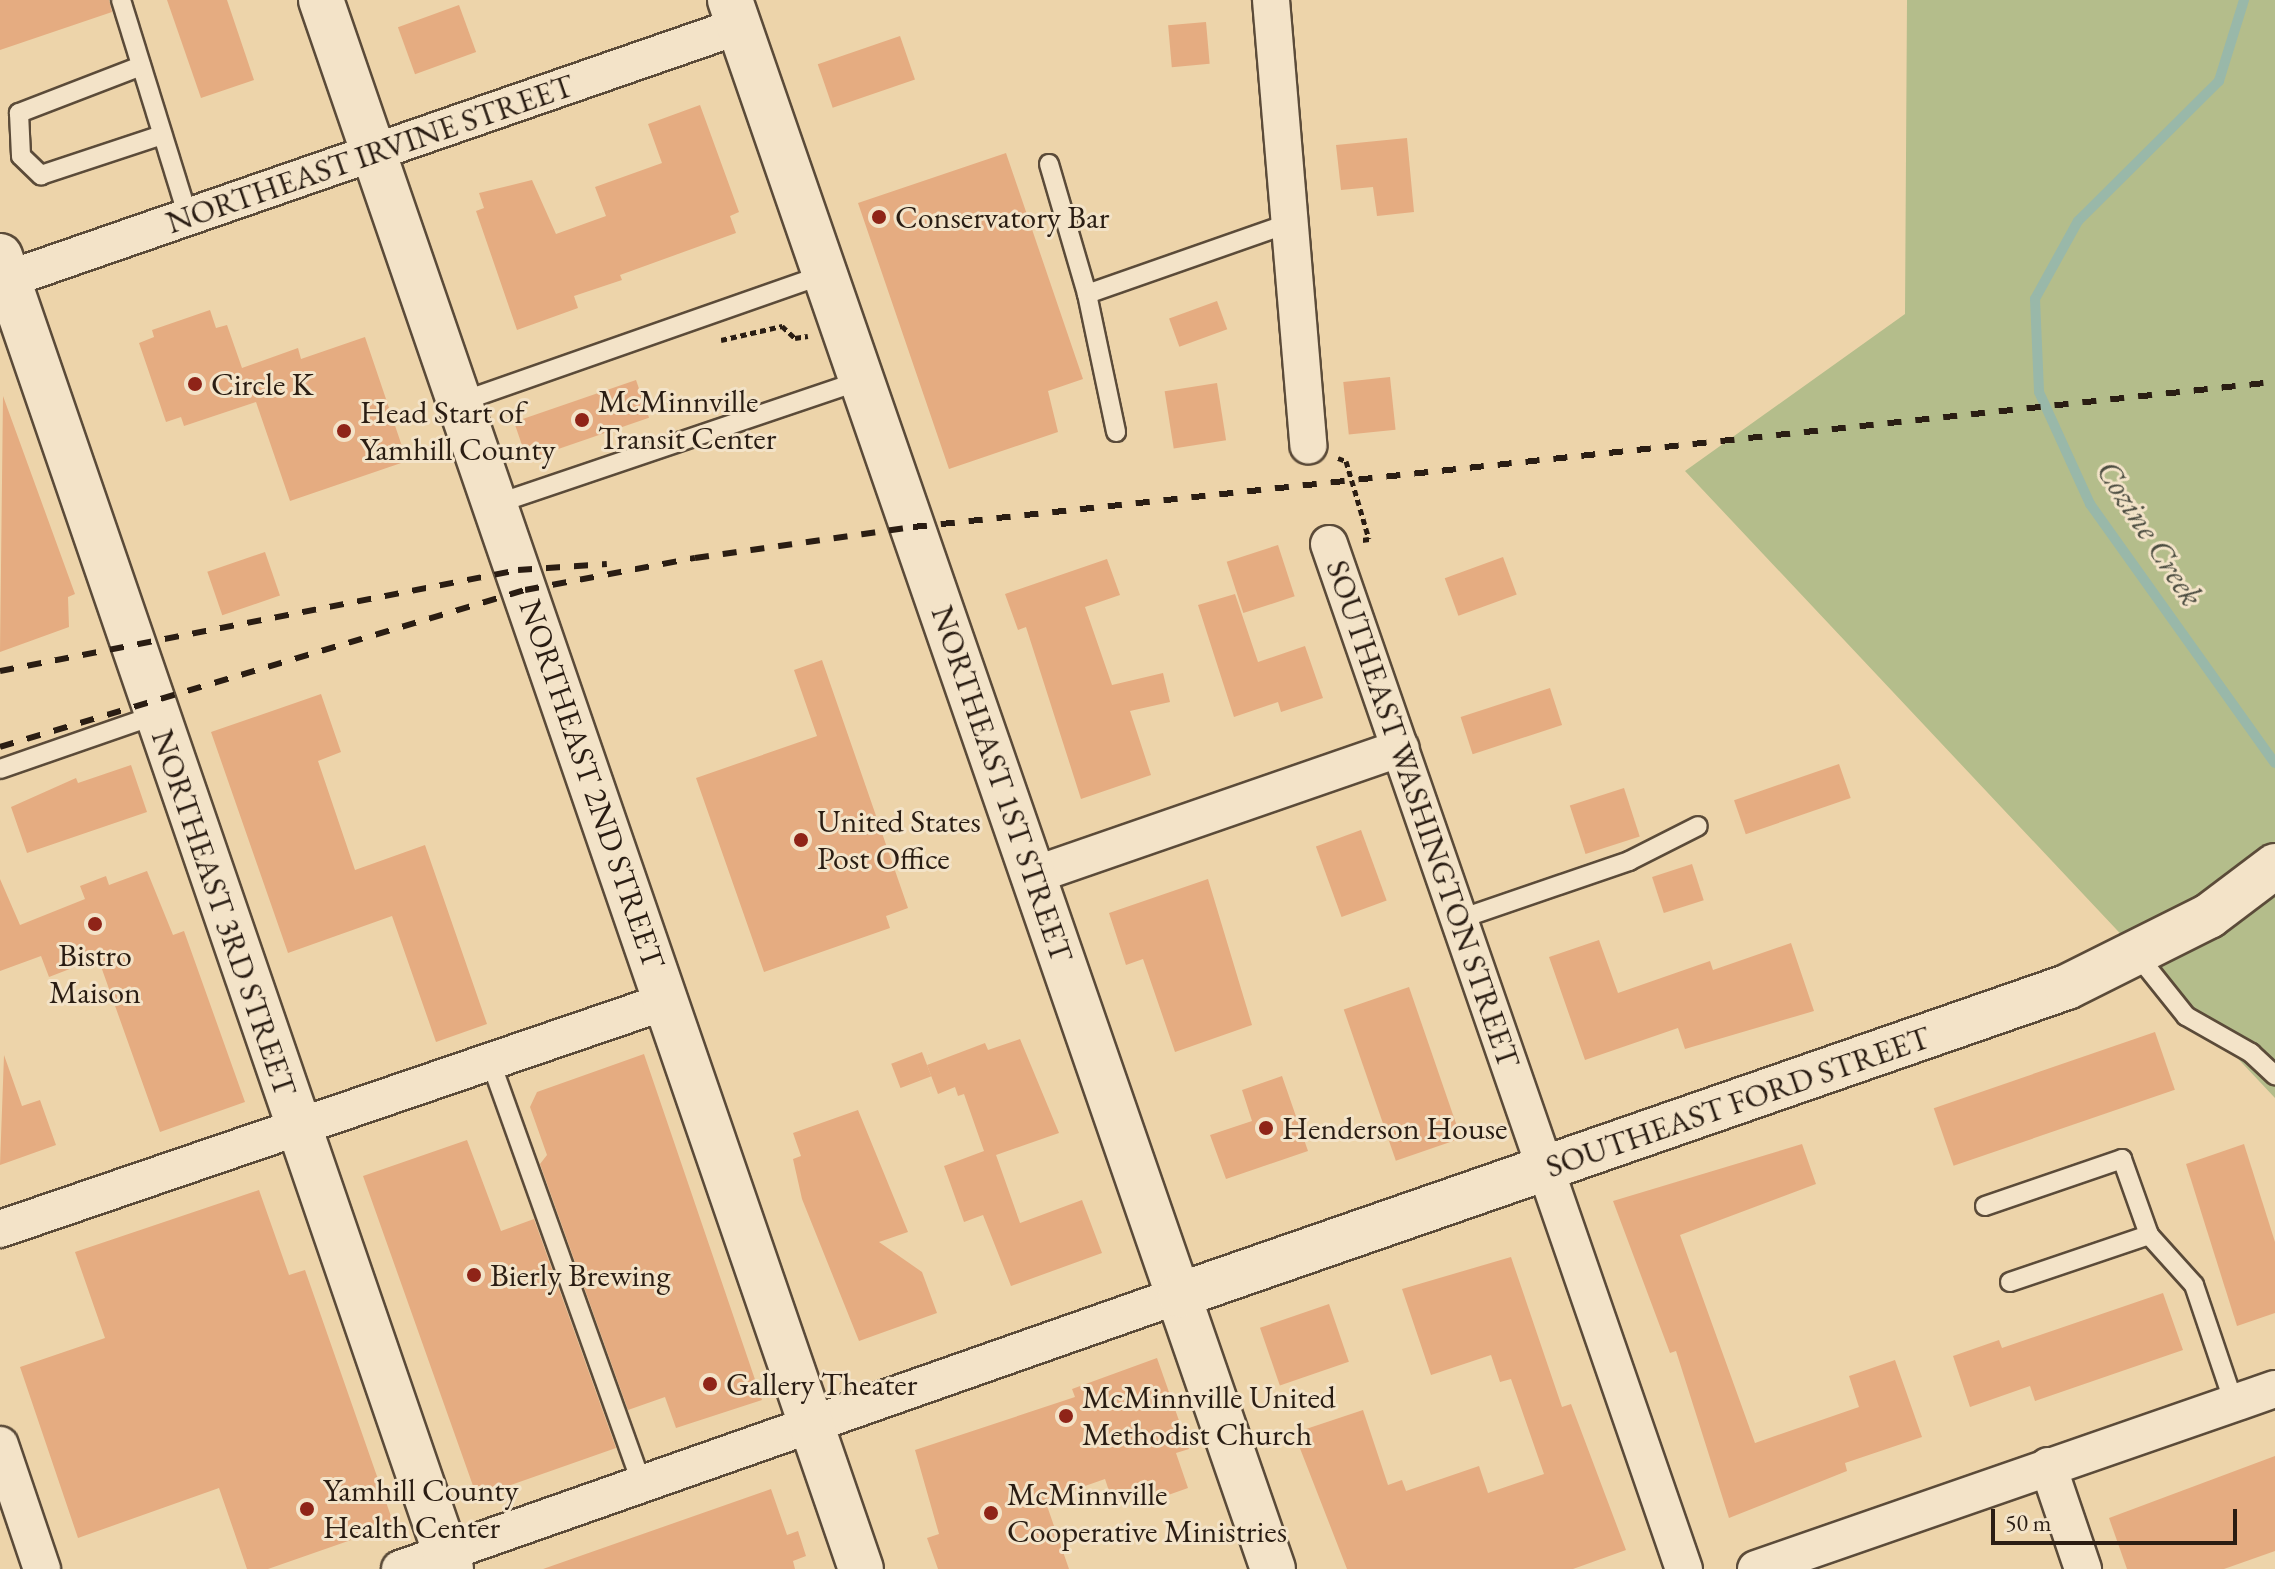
<!DOCTYPE html>
<style>
body{margin:0}
#map{position:relative;width:2275px;height:1569px;overflow:hidden;background:#edd4aa;font-family:"EB Garamond",serif}
div>[style]{position:absolute}
.green>*{inset:0;background:#b4bd8b}
.stream>*{height:10px;margin:-5px;padding:0 5px;transform-origin:5px;border-radius:5px;background:#99b8a9}
.building>*{inset:0;background:#e5ac81;transform-origin:0 0}
.path>*{height:5px;margin-top:-2.5px;transform-origin:0;background:repeating-linear-gradient(90deg,#2a1d13 0 6px,transparent 0 10px)}
.roads{filter:drop-shadow(2px 0 #5b4b39) drop-shadow(-2px 0 #5b4b39) drop-shadow(0 2px #5b4b39) drop-shadow(0 -2px #5b4b39)}
.lane>*{height:18px;margin:-9px;padding:0 9px;transform-origin:9px;border-radius:9px;background:#f3e3c8}
.street>*{height:36px;margin:-18px;padding:0 18px;transform-origin:18px;border-radius:18px;background:#f3e3c8}
.secondary>*{height:44px;margin:-22px;padding:0 22px;transform-origin:22px;border-radius:22px;background:#f3e3c8}
.rail>*{height:6px;margin-top:-3px;transform-origin:0;background:repeating-linear-gradient(90deg,#2a1d13 0 14px,transparent 0 28px)}
.dots>*{width:22px;height:22px;translate:-50% -50%;box-sizing:border-box;border:4px solid #f3e3c8;border-radius:50%}
span{translate:-50% -50%;white-space:nowrap;text-align:center;line-height:1.15;-webkit-text-stroke:6px #f3e3c8;paint-order:stroke}
.street-label{font-size:32px;color:#2a1d13}
.poi-label{font-size:32px;color:#2a1d13}
.left{translate:0 -50%;text-align:left}
.water-label{font-size:34px;color:#4b4c40;font-style:italic}
.scale{position:absolute;left:1991px;top:1509px;width:246px;height:36px;box-sizing:border-box;border:4px solid #2a1d13;border-top:0;padding-left:10px;font-size:24px;line-height:28px;white-space:nowrap;color:#2a1d13;-webkit-text-stroke:6px #f3e3c8;paint-order:stroke}
</style>
<div id="map">
<div class="green">
<i style="clip-path:polygon(1907px 0,2275px 0,2275px 1098px,1685px 471px,1905px 314px)"></i>
</div>
<div class="stream">
<i style="left:2244px;top:0;width:85px;rotate:107.2deg"></i>
<i style="left:2219px;top:81px;width:199px;rotate:135.2deg"></i>
<i style="left:2078px;top:221px;width:89px;rotate:118.9deg"></i>
<i style="left:2035px;top:299px;width:93px;rotate:87.5deg"></i>
<i style="left:2039px;top:392px;width:123px;rotate:65.5deg"></i>
<i style="left:2090px;top:504px;width:318px;rotate:54.5deg"></i>
</div>
<div class="building">
<i style="clip-path:polygon(0 0,109px 0,112px 12px,0 50px)"></i>
<i style="clip-path:polygon(167px 0,227px 0,254px 80px,201px 98px)"></i>
<i style="left:459px;top:5px;width:50px;height:65px;rotate:70deg"></i>
<i style="left:1206px;top:22px;width:42px;height:38px;rotate:85deg"></i>
<i style="left:900px;top:36px;width:46px;height:87px;rotate:71deg"></i>
<i style="clip-path:polygon(700px 105px,739px 212px,730px 216px,736px 233px,620px 275px,622px 280px,574px 296px,578px 308px,517px 330px,476px 211px,484px 208px,479px 193px,532px 180px,556px 234px,606px 216px,595px 187px,662px 163px,648px 124px)"></i>
<i style="clip-path:polygon(1407px 138px,1414px 212px,1377px 216px,1373px 187px,1341px 190px,1336px 145px)"></i>
<i style="clip-path:polygon(1006px 153px,1083px 379px,1048px 391px,1058px 432px,949px 469px,858px 203px)"></i>
<i style="left:1217px;top:301px;width:30px;height:51px;rotate:70deg"></i>
<i style="clip-path:polygon(210px 310px,216px 328px,227px 325px,242px 368px,298px 348px,301px 359px,365px 337px,407px 461px,290px 501px,256px 402px,184px 426px,181px 417px,166px 422px,139px 343px,154px 337px,152px 330px)"></i>
<i style="left:1390px;top:377px;width:53px;height:47px;rotate:84deg"></i>
<i style="left:636px;top:380px;width:40px;height:129px;rotate:71deg"></i>
<i style="left:1217px;top:383px;width:58px;height:53px;rotate:81deg"></i>
<i style="clip-path:polygon(3px 396px,75px 594px,68px 597px,69px 627px,0 652px)"></i>
<i style="left:1278px;top:545px;width:54px;height:54px;rotate:72deg"></i>
<i style="left:265px;top:552px;width:46px;height:61px;rotate:71deg"></i>
<i style="left:1503px;top:557px;width:40px;height:62px;rotate:70deg"></i>
<i style="clip-path:polygon(1107px 559px,1120px 595px,1085px 607px,1112px 685px,1163px 673px,1170px 702px,1130px 711px,1151px 775px,1081px 799px,1026px 627px,1018px 630px,1005px 594px)"></i>
<i style="clip-path:polygon(1235px 594px,1258px 662px,1305px 646px,1323px 698px,1281px 712px,1278px 702px,1234px 717px,1198px 605px)"></i>
<i style="clip-path:polygon(822px 660px,908px 908px,886px 916px,890px 928px,764px 972px,696px 778px,817px 736px,794px 670px)"></i>
<i style="left:1550px;top:688px;width:39px;height:94px;rotate:72deg"></i>
<i style="clip-path:polygon(321px 694px,341px 752px,318px 761px,355px 870px,425px 845px,487px 1024px,436px 1042px,392px 916px,288px 953px,211px 732px)"></i>
<i style="left:1839px;top:764px;width:36px;height:111px;rotate:71deg"></i>
<i style="clip-path:polygon(131px 765px,147px 812px,27px 853px,11px 807px,76px 778px,78px 783px)"></i>
<i style="left:1624px;top:788px;width:51px;height:57px;rotate:72deg"></i>
<i style="left:1361px;top:830px;width:75px;height:48px;rotate:70deg"></i>
<i style="left:1692px;top:864px;width:38px;height:42px;rotate:72deg"></i>
<i style="clip-path:polygon(147px 871px,173px 935px,184px 931px,245px 1102px,160px 1132px,98px 958px,49px 977px,41px 956px,0 971px,0 879px,20px 925px,85px 899px,80px 886px,106px 876px,109px 885px)"></i>
<i style="clip-path:polygon(1208px 879px,1252px 1025px,1175px 1052px,1143px 959px,1126px 965px,1109px 913px)"></i>
<i style="clip-path:polygon(1599px 940px,1618px 993px,1710px 961px,1713px 970px,1791px 943px,1814px 1011px,1685px 1049px,1678px 1028px,1585px 1060px,1549px 957px)"></i>
<i style="left:1409px;top:987px;width:160px;height:69px;rotate:71deg"></i>
<i style="left:2155px;top:1032px;width:61px;height:234px;rotate:71deg"></i>
<i style="clip-path:polygon(1020px 1039px,1059px 1133px,996px 1155px,1020px 1223px,1082px 1200px,1102px 1253px,1011px 1286px,983px 1215px,964px 1222px,944px 1166px,984px 1151px,964px 1094px,958px 1096px,955px 1087px,938px 1094px,927px 1065px,985px 1043px,988px 1050px)"></i>
<i style="left:922px;top:1052px;width:26px;height:33px;rotate:69deg"></i>
<i style="clip-path:polygon(644px 1054px,762px 1400px,676px 1428px,665px 1397px,628px 1410px,540px 1164px,547px 1155px,530px 1107px,537px 1092px)"></i>
<i style="clip-path:polygon(4px 1055px,22px 1106px,40px 1100px,56px 1145px,0 1165px)"></i>
<i style="clip-path:polygon(1282px 1076px,1308px 1151px,1226px 1179px,1210px 1135px,1252px 1121px,1242px 1090px)"></i>
<i style="clip-path:polygon(858px 1110px,908px 1232px,879px 1242px,922px 1272px,937px 1313px,859px 1341px,802px 1199px,793px 1159px,801px 1156px,793px 1133px)"></i>
<i style="clip-path:polygon(467px 1140px,501px 1231px,534px 1219px,616px 1448px,477px 1497px,363px 1176px)"></i>
<i style="clip-path:polygon(1802px 1144px,1816px 1184px,1680px 1235px,1755px 1443px,1859px 1407px,1849px 1376px,1895px 1360px,1922px 1437px,1845px 1463px,1847px 1471px,1729px 1518px,1676px 1351px,1670px 1353px,1613px 1201px)"></i>
<i style="clip-path:polygon(2244px 1144px,2275px 1242px,2275px 1313px,2237px 1326px,2186px 1164px)"></i>
<i style="clip-path:polygon(259px 1190px,289px 1275px,305px 1270px,394px 1525px,268px 1569px,247px 1569px,219px 1488px,78px 1538px,20px 1367px,105px 1338px,75px 1252px)"></i>
<i style="clip-path:polygon(1511px 1257px,1562px 1407px,1571px 1404px,1626px 1550px,1573px 1569px,1347px 1569px,1294px 1433px,1363px 1410px,1388px 1485px,1402px 1480px,1406px 1491px,1479px 1466px,1488px 1493px,1544px 1474px,1511px 1379px,1500px 1382px,1491px 1355px,1431px 1375px,1402px 1289px)"></i>
<i style="clip-path:polygon(2163px 1293px,2183px 1350px,2035px 1401px,2030px 1386px,1970px 1407px,1953px 1356px,1999px 1340px,2002px 1348px)"></i>
<i style="left:1329px;top:1304px;width:61px;height:73px;rotate:71deg"></i>
<i style="clip-path:polygon(1157px 1358px,1189px 1449px,1176px 1453px,1188px 1488px,1137px 1506px,1132px 1493px,1112px 1500px,1105px 1479px,1045px 1500px,1069px 1569px,938px 1569px,927px 1538px,939px 1534px,915px 1450px,1075px 1397px,1072px 1389px)"></i>
<i style="clip-path:polygon(2275px 1456px,2275px 1551px,2224px 1569px,2127px 1569px,2109px 1518px)"></i>
<i style="clip-path:polygon(771px 1489px,787px 1535px,798px 1531px,806px 1556px,793px 1561px,795px 1569px,543px 1569px)"></i>
</div>
<div class="path">
<i style="left:721px;top:340px;width:63px;rotate:-12.9deg"></i>
<i style="left:782px;top:326px;width:18px;rotate:43deg"></i>
<i style="left:795px;top:338px;width:13px;rotate:-9deg"></i>
<i style="left:1338px;top:458px;width:9px;rotate:21deg"></i>
<i style="left:1346px;top:461px;width:81px;rotate:73.6deg"></i>
<i style="left:1369px;top:539px;width:7px;rotate:172deg"></i>
</div>
<div class="roads">
<div class="lane">
<i style="left:121px;top:0;width:226px;rotate:72.8deg"></i>
<i style="left:141px;top:66px;width:131px;rotate:158.9deg"></i>
<i style="left:19px;top:113px;width:43px;rotate:87.3deg"></i>
<i style="left:21px;top:156px;width:28px;rotate:44deg"></i>
<i style="left:41px;top:175px;width:127px;rotate:-18.3deg"></i>
<i style="left:1049px;top:164px;width:135px;rotate:73.7deg"></i>
<i style="left:1087px;top:294px;width:141px;rotate:78.1deg"></i>
<i style="left:1087px;top:294px;width:215px;rotate:-19.3deg"></i>
<i style="left:460px;top:402px;width:387px;rotate:-19.3deg"></i>
<i style="left:496px;top:504px;width:386px;rotate:-18.7deg"></i>
<i style="left:0;top:769px;width:165px;rotate:-19.1deg"></i>
<i style="left:1460px;top:919px;width:179px;rotate:-18.9deg"></i>
<i style="left:1629px;top:861px;width:77px;rotate:-26.9deg"></i>
<i style="left:2138px;top:956px;width:77px;rotate:51.3deg"></i>
<i style="left:2186px;top:1016px;width:75px;rotate:29.6deg"></i>
<i style="left:2251px;top:1053px;width:33px;rotate:43deg"></i>
<i style="left:490px;top:1060px;width:450px;rotate:70.3deg"></i>
<i style="left:1985px;top:1206px;width:145px;rotate:-18.9deg"></i>
<i style="left:2122px;top:1159px;width:81px;rotate:70.4deg"></i>
<i style="left:2010px;top:1282px;width:147px;rotate:-18.7deg"></i>
<i style="left:2149px;top:1235px;width:67px;rotate:48deg"></i>
<i style="left:2194px;top:1285px;width:125px;rotate:71.3deg"></i>
</div>
<div class="street">
<i style="left:1271px;top:0;width:447px;rotate:85.2deg"></i>
<i style="left:0;top:282px;width:782px;rotate:-19.11deg"></i>
<i style="left:1329px;top:544px;width:1085px;rotate:70.9deg"></i>
<i style="left:1034px;top:875px;width:388px;rotate:-19.1deg"></i>
<i style="left:0;top:1229px;width:705px;rotate:-18.87deg"></i>
<i style="left:0;top:1445px;width:131px;rotate:71.3deg"></i>
<i style="left:2048px;top:1466px;width:109px;rotate:71.2deg"></i>
<i style="left:400px;top:1569px;width:827px;rotate:-19.36deg"></i>
<i style="left:1756px;top:1569px;width:549px;rotate:-19.13deg"></i>
</div>
<div class="secondary">
<i style="left:321px;top:0;width:1659px;rotate:71.01deg"></i>
<i style="left:730px;top:0;width:1660px;rotate:70.91deg"></i>
<i style="left:0;top:256px;width:1388px;rotate:71.04deg"></i>
<i style="left:1180px;top:1295px;width:939px;rotate:-19.15deg"></i>
<i style="left:2067px;top:987px;width:159px;rotate:-26.6deg"></i>
<i style="left:2209px;top:916px;width:83px;rotate:-37.1deg"></i>
</div>
</div>
<div class="rail">
<i style="left:0;top:671px;width:528px;rotate:-11.03deg"></i>
<i style="left:518px;top:570px;width:89px;rotate:-3.9deg"></i>
<i style="left:0;top:747px;width:548px;rotate:-16.65deg"></i>
<i style="left:525px;top:590px;width:173px;rotate:-10.7deg"></i>
<i style="left:695px;top:558px;width:220px;rotate:-8.1deg"></i>
<i style="left:913px;top:527px;width:1370px;rotate:-6.08deg"></i>
</div>
<div class="dots">
<i style="left:879px;top:217px;background:#8f2418"></i>
<i style="left:195px;top:384px;background:#8f2418"></i>
<i style="left:582px;top:420px;background:#8f2418"></i>
<i style="left:344px;top:431px;background:#8f2418"></i>
<i style="left:801px;top:840px;background:#8f2418"></i>
<i style="left:95px;top:924px;background:#8f2418"></i>
<i style="left:1266px;top:1128px;background:#8f2418"></i>
<i style="left:474px;top:1275px;background:#8f2418"></i>
<i style="left:710px;top:1384px;background:#8f2418"></i>
<i style="left:1066px;top:1416px;background:#8f2418"></i>
<i style="left:307px;top:1509px;background:#8f2418"></i>
<i style="left:991px;top:1513px;background:#8f2418"></i>
</div>
<div class="street-label">
<span style="left:370px;top:154px;rotate:-19deg">NORTHEAST IRVINE STREET</span>
<span style="left:592px;top:784px;rotate:71deg">NORTHEAST 2ND STREET</span>
<span style="left:1002px;top:784px;rotate:71deg">NORTHEAST 1ST STREET</span>
<span style="left:1423px;top:814px;rotate:71deg">SOUTHEAST WASHINGTON STREET</span>
<span style="left:224px;top:913px;rotate:71deg">NORTHEAST 3RD STREET</span>
<span style="left:1738px;top:1102px;rotate:-19deg">SOUTHEAST FORD STREET</span>
</div>
<div class="poi-label">
<span class="left" style="left:895px;top:217px">Conservatory Bar</span>
<span class="left" style="left:211px;top:384px">Circle K</span>
<span class="left" style="left:598px;top:420px">McMinnville<br>Transit Center</span>
<span class="left" style="left:360px;top:431px">Head Start of<br>Yamhill County</span>
<span class="left" style="left:817px;top:840px">United States<br>Post Office</span>
<span style="left:95px;top:974px">Bistro<br>Maison</span>
<span class="left" style="left:1282px;top:1128px">Henderson House</span>
<span class="left" style="left:490px;top:1275px">Bierly Brewing</span>
<span class="left" style="left:726px;top:1384px">Gallery Theater</span>
<span class="left" style="left:1082px;top:1416px">McMinnville United<br>Methodist Church</span>
<span class="left" style="left:323px;top:1509px">Yamhill County<br>Health Center</span>
<span class="left" style="left:1007px;top:1513px">McMinnville<br>Cooperative Ministries</span>
</div>
<div class="water-label">
<span style="left:2150px;top:533px;rotate:57deg">Cozine Creek</span>
</div>
<div class="scale">50 m</div>
</div>
